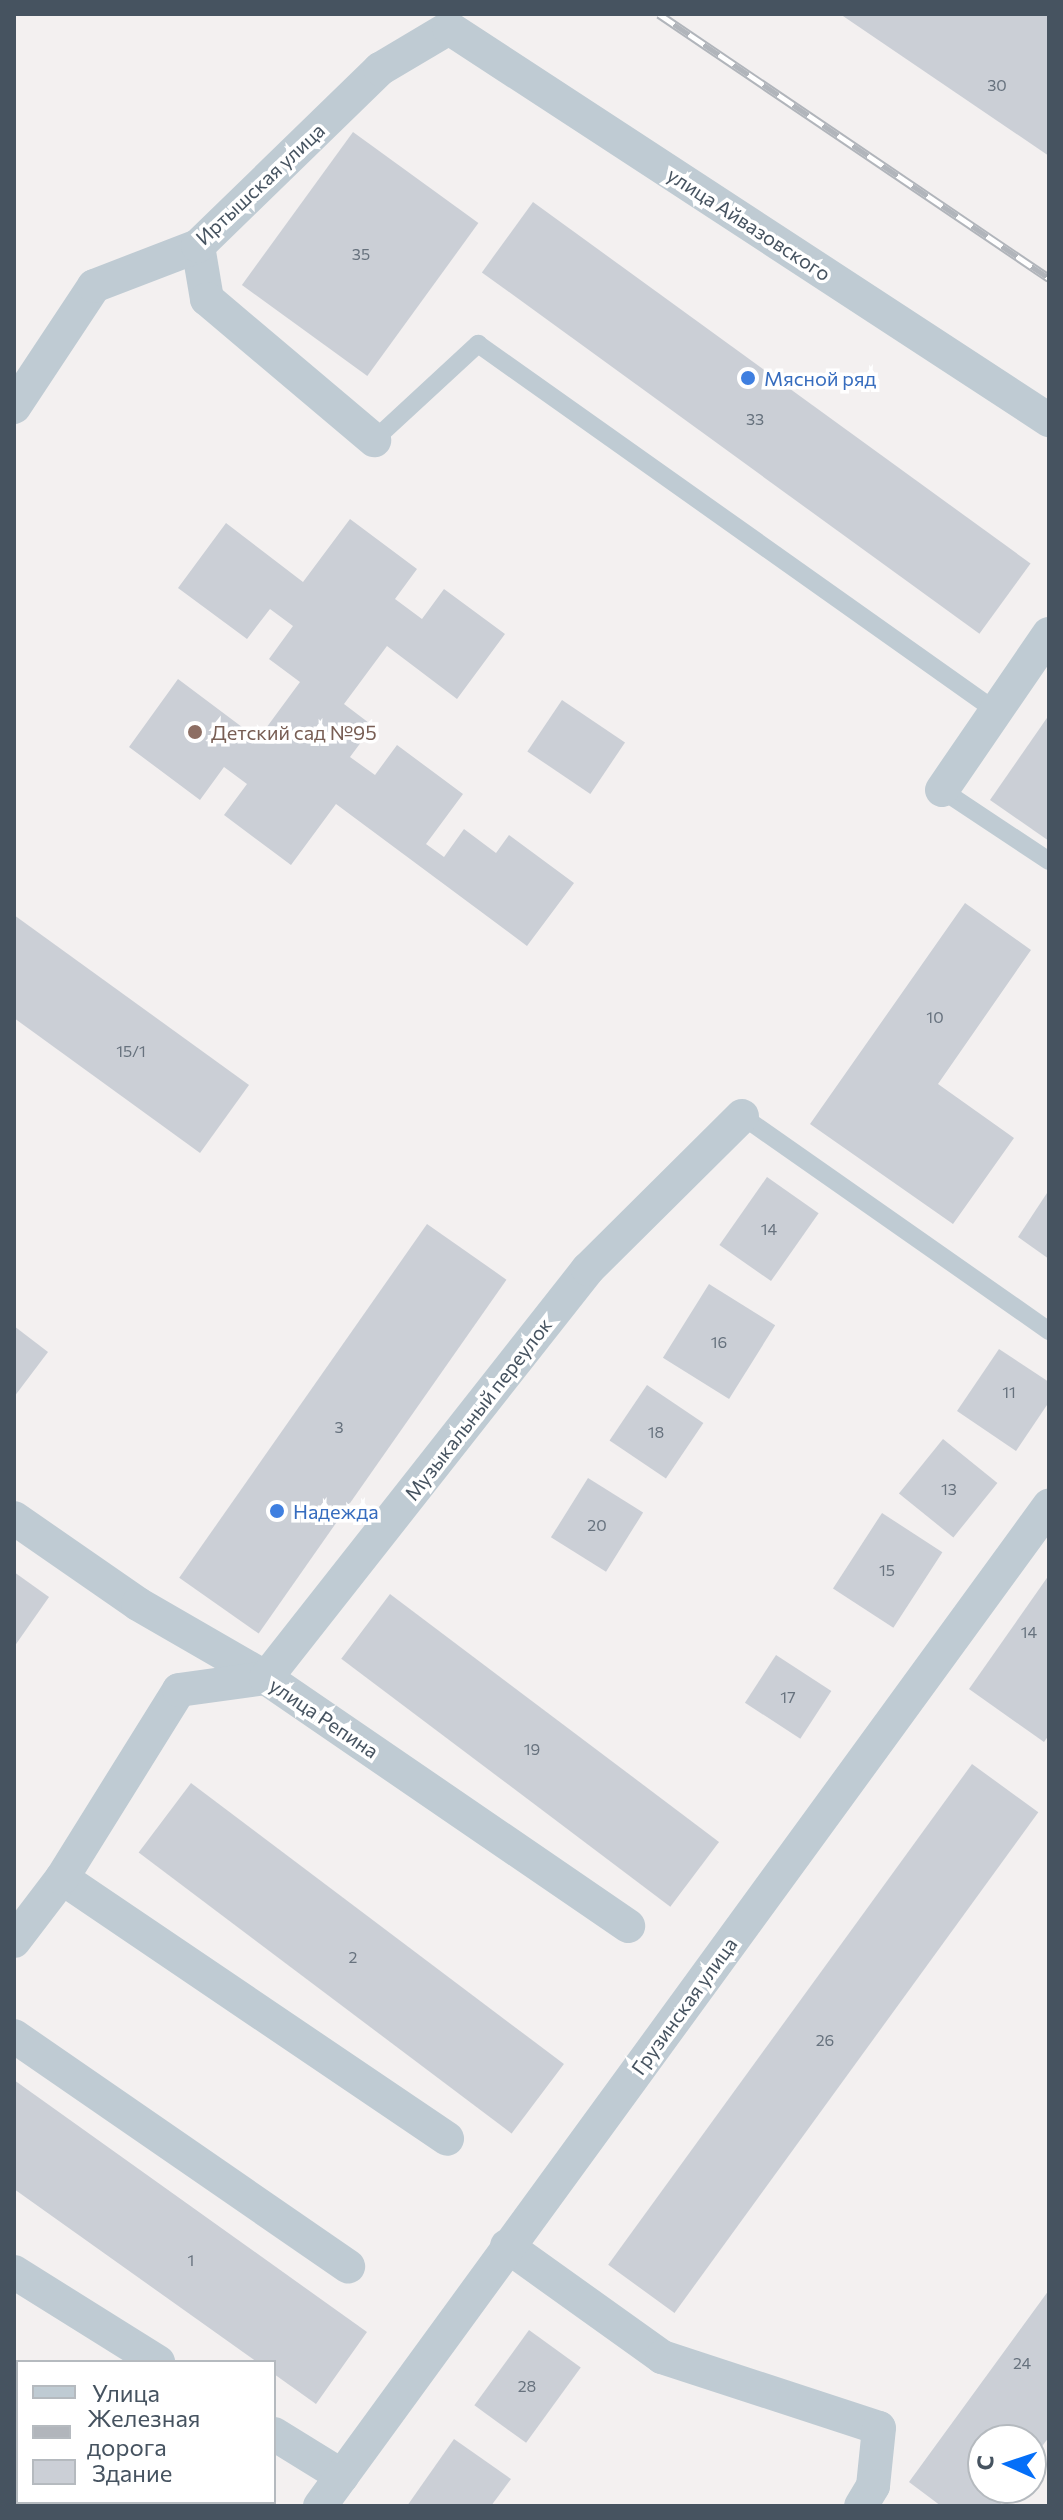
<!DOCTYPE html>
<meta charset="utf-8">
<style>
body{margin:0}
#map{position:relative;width:1063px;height:2520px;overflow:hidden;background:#f3f0f0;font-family:Commissioner,sans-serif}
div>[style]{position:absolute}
.building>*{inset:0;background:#cbcfd6;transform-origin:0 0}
.lane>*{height:18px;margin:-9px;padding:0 9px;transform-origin:9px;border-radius:9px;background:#bfcbd3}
.street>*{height:34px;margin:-17px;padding:0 17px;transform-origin:17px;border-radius:17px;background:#bfcbd3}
.rail>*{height:9px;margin-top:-4.5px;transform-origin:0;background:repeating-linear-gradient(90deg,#fff 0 18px,#b1b5bb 0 36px);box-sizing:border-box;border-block:2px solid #b1b5bb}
.dots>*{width:22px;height:22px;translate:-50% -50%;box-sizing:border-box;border:4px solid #fff;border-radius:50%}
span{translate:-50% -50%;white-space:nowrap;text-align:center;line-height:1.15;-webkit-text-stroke:7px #fff;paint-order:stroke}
.number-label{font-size:16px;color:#67727e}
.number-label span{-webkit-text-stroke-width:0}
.street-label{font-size:20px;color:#465360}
.shop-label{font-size:20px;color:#366cbe}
.left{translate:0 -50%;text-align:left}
.education-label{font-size:20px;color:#785e54}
.frame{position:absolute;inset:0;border:16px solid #465360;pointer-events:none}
.legend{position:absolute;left:16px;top:2360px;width:260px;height:144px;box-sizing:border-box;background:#fff;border:2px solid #b5babf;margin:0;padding:10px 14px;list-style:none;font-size:24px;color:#465360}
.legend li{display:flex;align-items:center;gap:16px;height:40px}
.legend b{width:40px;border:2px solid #b5babf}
.north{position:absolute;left:967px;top:2424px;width:80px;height:80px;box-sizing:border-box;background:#fff;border:2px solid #b5babf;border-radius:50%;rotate:273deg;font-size:22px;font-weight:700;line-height:32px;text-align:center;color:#465360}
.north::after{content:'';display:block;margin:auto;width:28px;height:36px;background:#056ff8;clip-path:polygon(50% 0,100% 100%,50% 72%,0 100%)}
</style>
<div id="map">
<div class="building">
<i style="clip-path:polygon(840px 14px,1049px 14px,1049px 156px)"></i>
<i style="left:353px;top:132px;width:155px;height:189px;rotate:36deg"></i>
<i style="left:533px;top:202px;width:615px;height:87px;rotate:36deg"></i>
<i style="clip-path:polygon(350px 519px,417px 569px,395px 599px,422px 619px,444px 589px,505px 634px,457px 699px,387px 646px,344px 704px,373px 726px,350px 757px,375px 775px,397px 745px,463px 794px,426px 844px,444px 857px,464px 829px,496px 853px,509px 835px,574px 883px,527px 946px,336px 804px,291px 865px,224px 815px,247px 784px,224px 767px,200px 800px,129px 747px,178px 679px,258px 739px,300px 682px,269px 659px,293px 626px,270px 609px,247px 639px,178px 588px,226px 523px,303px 582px)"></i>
<i style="left:562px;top:700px;width:76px;height:62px;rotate:34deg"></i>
<i style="clip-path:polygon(1049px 715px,1049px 841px,990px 800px)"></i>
<i style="clip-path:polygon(965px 903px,1031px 950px,938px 1084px,1014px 1138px,953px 1224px,810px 1124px)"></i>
<i style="clip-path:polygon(14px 915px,249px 1085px,200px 1153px,14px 1018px)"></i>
<i style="left:767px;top:1177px;width:63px;height:83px;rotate:35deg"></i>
<i style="clip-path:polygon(1049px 1190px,1049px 1259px,1018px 1237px)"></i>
<i style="left:427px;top:1224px;width:97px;height:432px;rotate:35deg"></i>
<i style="left:709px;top:1284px;width:78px;height:87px;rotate:32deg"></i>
<i style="clip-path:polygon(14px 1326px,48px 1352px,14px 1397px)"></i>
<i style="clip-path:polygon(999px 1349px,1049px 1382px,1049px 1402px,1016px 1451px,957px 1411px)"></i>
<i style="left:647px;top:1385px;width:68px;height:67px;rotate:34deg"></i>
<i style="left:943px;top:1439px;width:70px;height:70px;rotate:39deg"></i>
<i style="left:588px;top:1478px;width:65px;height:70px;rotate:32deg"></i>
<i style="left:882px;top:1513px;width:72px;height:90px;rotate:33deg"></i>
<i style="clip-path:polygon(14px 1572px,49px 1597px,14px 1647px)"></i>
<i style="clip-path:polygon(1049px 1575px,1049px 1735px,1044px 1742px,969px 1689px)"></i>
<i style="left:390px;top:1594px;width:412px;height:81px;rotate:37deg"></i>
<i style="left:776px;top:1655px;width:66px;height:57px;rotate:33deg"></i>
<i style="left:972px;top:1764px;width:82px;height:619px;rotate:36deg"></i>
<i style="left:191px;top:1783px;width:467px;height:87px;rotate:37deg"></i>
<i style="clip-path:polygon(14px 2080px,367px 2332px,316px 2404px,274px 2374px,274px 2362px,257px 2362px,14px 2189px)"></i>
<i style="clip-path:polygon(1049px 2290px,1049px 2437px,1031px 2461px,1031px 2440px,983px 2440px,983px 2488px,1012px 2488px,999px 2506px,941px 2506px,909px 2482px)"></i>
<i style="left:529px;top:2330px;width:64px;height:93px;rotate:36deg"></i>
<i style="clip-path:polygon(454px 2439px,511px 2479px,491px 2506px,407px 2506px)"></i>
<i style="clip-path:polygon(14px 2445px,18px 2502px,38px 2506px,14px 2506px)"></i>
</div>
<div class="lane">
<i style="left:374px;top:440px;width:142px;rotate:-42.7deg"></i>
<i style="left:478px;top:344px;width:635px;rotate:35.32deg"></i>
<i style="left:942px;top:790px;width:128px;rotate:33.6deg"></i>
<i style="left:742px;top:1116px;width:375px;rotate:35deg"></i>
</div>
<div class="street">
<i style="left:198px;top:246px;width:54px;rotate:80.4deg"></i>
<i style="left:207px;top:299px;width:219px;rotate:40.2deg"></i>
<i style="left:14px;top:407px;width:145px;rotate:-56.5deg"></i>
<i style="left:94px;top:286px;width:111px;rotate:-21deg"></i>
<i style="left:198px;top:246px;width:254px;rotate:-44.2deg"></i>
<i style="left:380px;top:69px;width:80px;rotate:-30.7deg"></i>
<i style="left:449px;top:28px;width:717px;rotate:33.16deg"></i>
<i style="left:942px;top:790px;width:189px;rotate:-55.6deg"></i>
<i style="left:14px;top:1518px;width:151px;rotate:34.7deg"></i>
<i style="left:138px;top:1604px;width:148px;rotate:30deg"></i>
<i style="left:266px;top:1678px;width:439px;rotate:34.4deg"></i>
<i style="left:62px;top:1878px;width:465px;rotate:34.1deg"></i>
<i style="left:14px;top:1941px;width:79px;rotate:-52.7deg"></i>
<i style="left:62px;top:1878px;width:221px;rotate:-58.1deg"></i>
<i style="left:179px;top:1690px;width:88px;rotate:-7.9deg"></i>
<i style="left:266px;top:1678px;width:521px;rotate:-51.79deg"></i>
<i style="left:588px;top:1269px;width:217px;rotate:-44.8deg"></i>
<i style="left:14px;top:2036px;width:406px;rotate:34.6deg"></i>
<i style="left:507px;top:2246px;width:191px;rotate:35.6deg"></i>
<i style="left:662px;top:2357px;width:228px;rotate:18.1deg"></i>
<i style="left:879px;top:2428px;width:58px;rotate:95.9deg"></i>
<i style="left:873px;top:2486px;width:23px;rotate:121deg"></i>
<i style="left:14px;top:2272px;width:170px;rotate:32deg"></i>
<i style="left:274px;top:2434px;width:80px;rotate:31.7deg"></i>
<i style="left:320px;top:2506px;width:1238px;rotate:-53.91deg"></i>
</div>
<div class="rail">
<i style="left:659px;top:14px;width:471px;rotate:34.1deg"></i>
</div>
<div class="dots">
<i style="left:748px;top:378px;background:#3f7fe0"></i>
<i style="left:195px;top:732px;background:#8d6e63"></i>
<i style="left:277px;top:1511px;background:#3f7fe0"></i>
</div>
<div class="number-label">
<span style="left:997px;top:85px">30</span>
<span style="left:361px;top:254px">35</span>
<span style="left:755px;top:419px">33</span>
<span style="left:935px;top:1017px">10</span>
<span style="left:131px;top:1051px">15/1</span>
<span style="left:769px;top:1229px">14</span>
<span style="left:719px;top:1342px">16</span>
<span style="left:1009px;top:1392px">11</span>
<span style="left:339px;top:1427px">3</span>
<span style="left:656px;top:1432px">18</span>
<span style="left:949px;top:1489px">13</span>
<span style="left:597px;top:1525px">20</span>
<span style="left:887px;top:1570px">15</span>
<span style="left:1029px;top:1632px">14</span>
<span style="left:788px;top:1697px">17</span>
<span style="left:532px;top:1749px">19</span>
<span style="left:353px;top:1957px">2</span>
<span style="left:825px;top:2040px">26</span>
<span style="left:191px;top:2260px">1</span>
<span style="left:1022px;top:2363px">24</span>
<span style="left:527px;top:2386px">28</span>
</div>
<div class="street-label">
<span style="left:260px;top:184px;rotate:-43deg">Иртышская улица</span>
<span style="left:749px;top:224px;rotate:33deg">улица Айвазовского</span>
<span style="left:478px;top:1409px;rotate:-52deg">Музыкальный переулок</span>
<span style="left:324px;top:1718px;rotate:34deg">улица Репина</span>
<span style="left:684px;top:2006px;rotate:-54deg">Грузинская улица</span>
</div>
<div class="shop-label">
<span class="left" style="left:764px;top:378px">Мясной ряд</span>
<span class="left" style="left:293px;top:1511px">Надежда</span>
</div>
<div class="education-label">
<span class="left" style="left:211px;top:732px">Детский сад №95</span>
</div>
<div class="frame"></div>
<ul class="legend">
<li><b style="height:10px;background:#bfcbd3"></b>Улица</li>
<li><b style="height:10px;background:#b1b5bb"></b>Железная дорога</li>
<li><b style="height:22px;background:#cbcfd6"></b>Здание</li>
</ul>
<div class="north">С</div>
</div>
